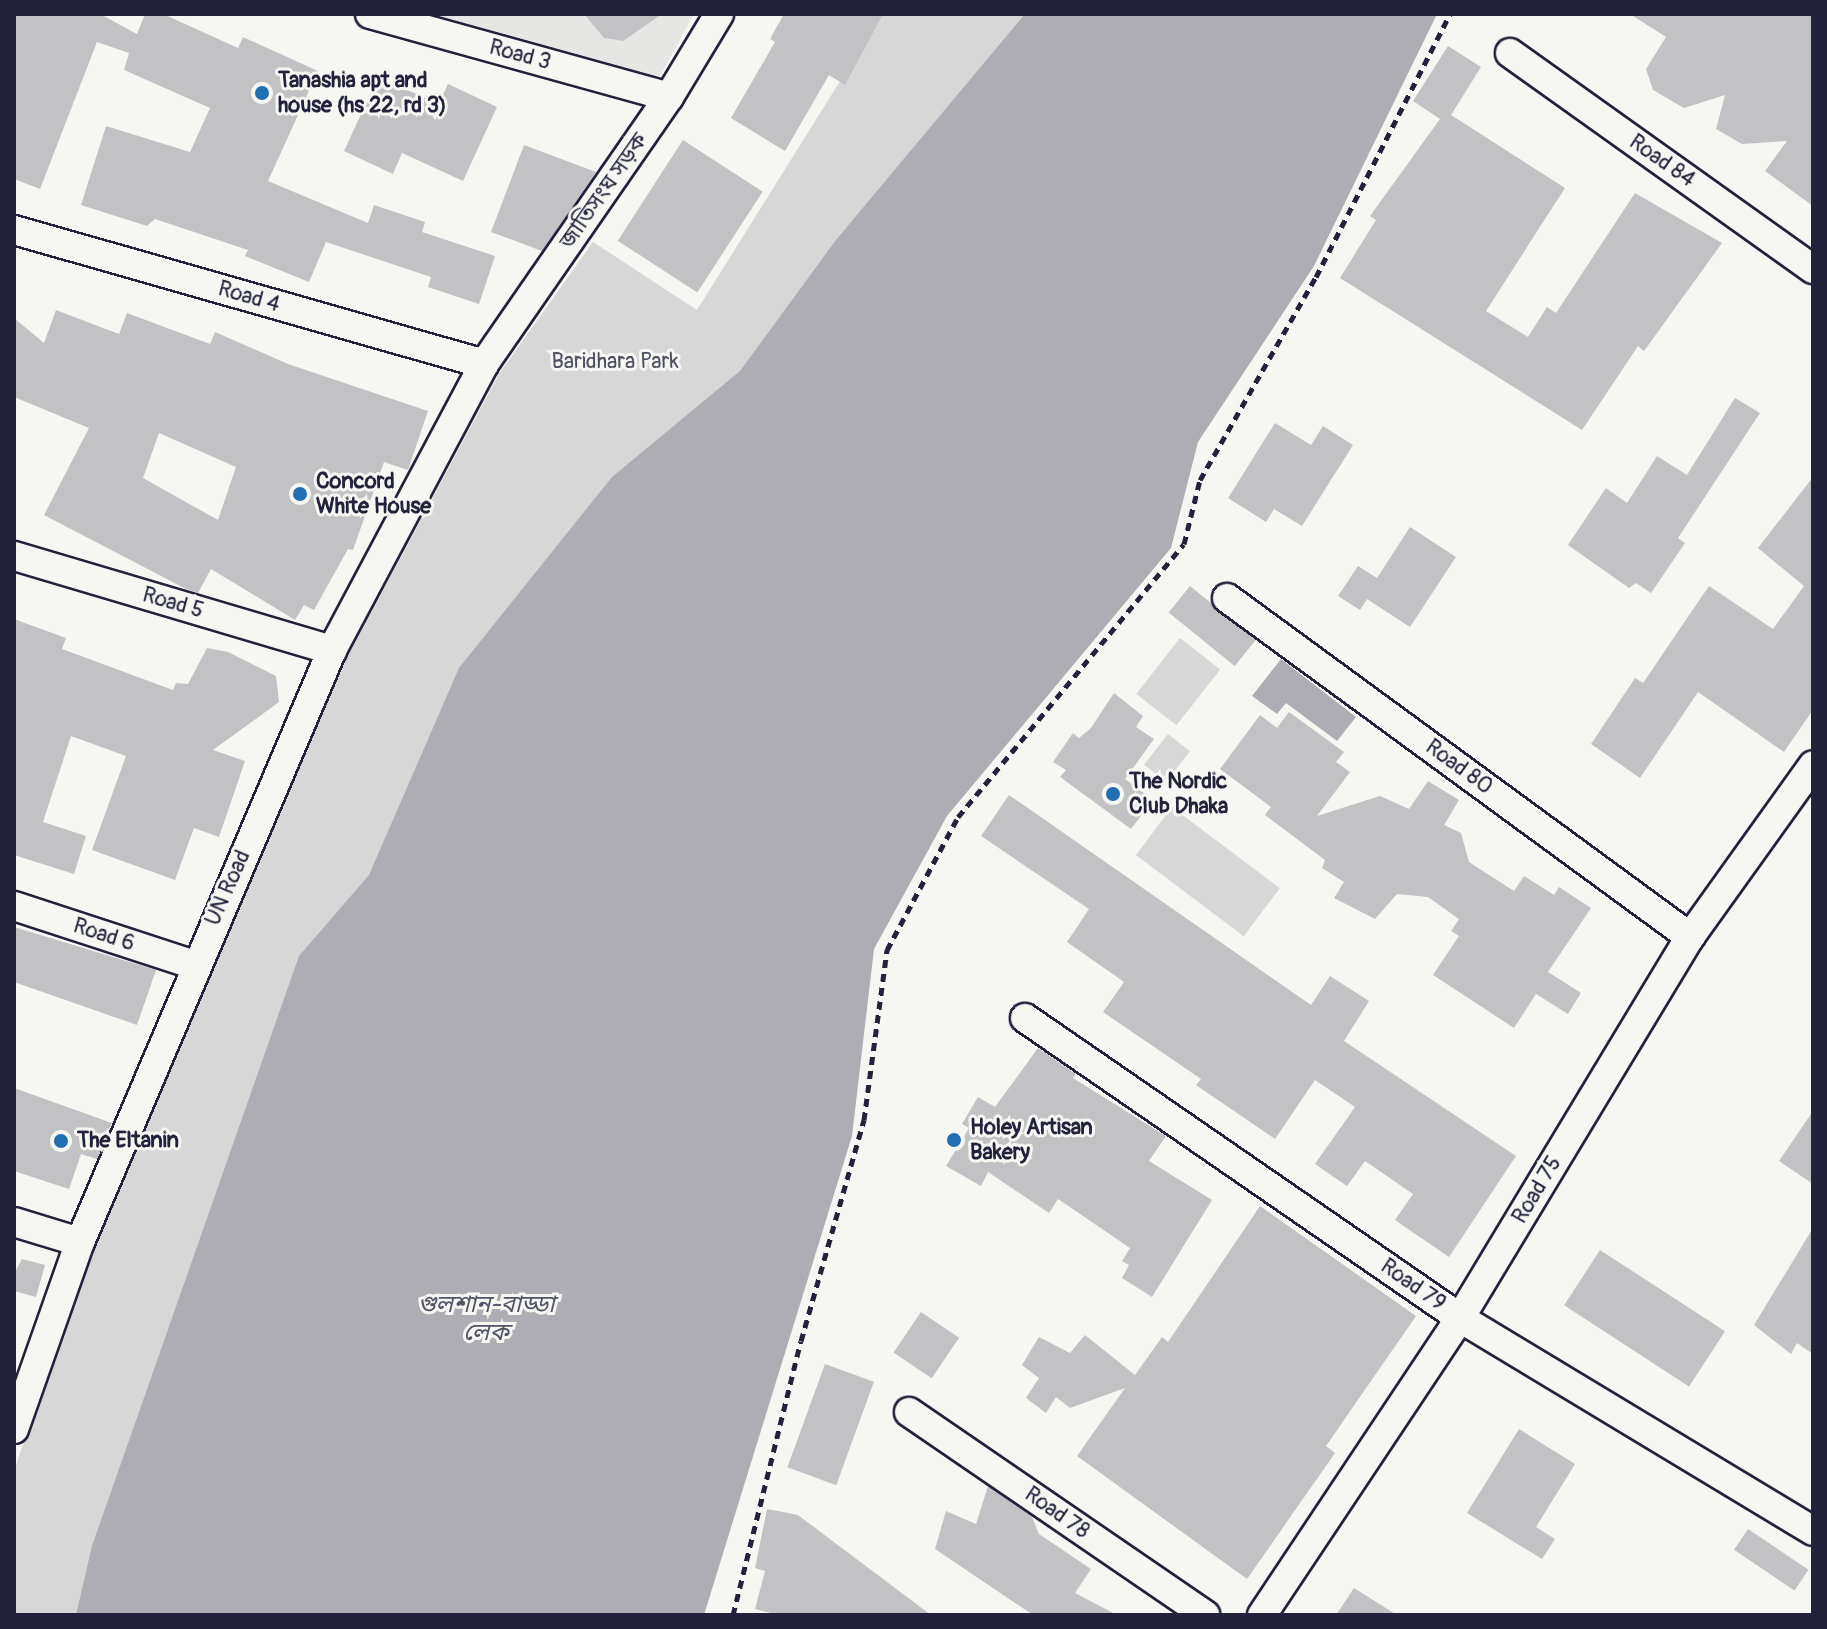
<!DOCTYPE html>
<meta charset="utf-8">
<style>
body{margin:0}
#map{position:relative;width:1827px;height:1629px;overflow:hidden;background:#f6f6f2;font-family:Pangolin,"Noto Sans Bengali",sans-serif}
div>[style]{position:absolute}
.built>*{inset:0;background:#e6e6e4}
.green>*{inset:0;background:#d7d7d7;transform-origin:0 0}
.water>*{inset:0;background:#adadb3}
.building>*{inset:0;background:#c2c2c4;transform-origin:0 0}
.path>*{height:5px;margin-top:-2.5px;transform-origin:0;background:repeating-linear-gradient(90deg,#22223b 0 8px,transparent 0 14px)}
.roads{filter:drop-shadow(2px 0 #22223b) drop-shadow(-2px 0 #22223b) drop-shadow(0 2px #22223b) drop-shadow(0 -2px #22223b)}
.minor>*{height:28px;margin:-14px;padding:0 14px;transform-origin:14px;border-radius:14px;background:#f6f6f2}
.dots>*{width:22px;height:22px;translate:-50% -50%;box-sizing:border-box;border:4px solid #f6f6f2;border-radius:50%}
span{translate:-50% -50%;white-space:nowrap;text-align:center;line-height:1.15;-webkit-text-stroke:6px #f6f6f2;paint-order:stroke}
.street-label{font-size:22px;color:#22223b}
.poi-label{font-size:22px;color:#22223b;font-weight:700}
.left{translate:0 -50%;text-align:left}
.park-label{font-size:22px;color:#4f4f62}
.water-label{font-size:24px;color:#535365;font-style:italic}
.frame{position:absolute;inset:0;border:16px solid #22223b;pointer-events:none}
</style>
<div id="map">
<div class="built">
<i style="clip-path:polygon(350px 14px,694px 14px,644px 105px)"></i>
</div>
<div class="green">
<i style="clip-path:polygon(882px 14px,1027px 14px,987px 65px,84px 1615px,14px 1615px,14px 1471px,91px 1246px,211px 960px,347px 658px,499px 374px,593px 242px,697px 310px)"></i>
<i style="left:1180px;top:638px;width:51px;height:71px;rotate:38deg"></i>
<i style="left:1168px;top:734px;width:28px;height:39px;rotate:38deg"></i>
<i style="left:1172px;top:807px;width:135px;height:60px;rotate:37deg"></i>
</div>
<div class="water">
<i style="clip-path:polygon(1025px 14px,1437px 14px,1314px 266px,1198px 442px,1171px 548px,947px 816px,874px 949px,852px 1136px,704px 1615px,76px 1615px,92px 1546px,299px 956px,369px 875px,459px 668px,612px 477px,740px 371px,836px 240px)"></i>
<i style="clip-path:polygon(1281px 659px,1356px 717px,1337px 741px,1286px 703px,1277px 714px,1252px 696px)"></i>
</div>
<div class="building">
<i style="clip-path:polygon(14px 14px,100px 14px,137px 34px,145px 14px,163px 14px,238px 48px,243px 37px,318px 71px,268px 181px,368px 223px,374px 205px,425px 222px,422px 232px,495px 256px,479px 304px,428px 287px,431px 277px,326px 242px,309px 282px,245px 256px,248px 250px,155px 219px,147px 226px,81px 205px,106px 126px,190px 152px,210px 108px,124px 70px,129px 53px,97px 42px,40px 189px,14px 179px)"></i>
<i style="clip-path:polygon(584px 14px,662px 14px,623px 41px,604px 38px)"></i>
<i style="clip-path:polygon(784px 14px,883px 14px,845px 85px,829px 75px,785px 151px,731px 118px,775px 42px,770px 39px)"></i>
<i style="clip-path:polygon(1630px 14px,1813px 14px,1813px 206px,1765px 171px,1787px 141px,1742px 144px,1716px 129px,1725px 95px,1684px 108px,1653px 90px,1646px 69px,1666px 37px)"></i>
<i style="clip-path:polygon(1448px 46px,1481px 67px,1451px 115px,1565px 188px,1486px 311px,1528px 337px,1547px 307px,1556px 313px,1635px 193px,1722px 243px,1644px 351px,1638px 346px,1582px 430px,1340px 278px,1376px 220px,1370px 216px,1440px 119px,1413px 101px)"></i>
<i style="clip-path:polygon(378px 77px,439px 104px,448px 84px,497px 107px,463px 181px,402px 153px,393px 174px,344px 151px)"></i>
<i style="left:683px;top:140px;width:95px;height:120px;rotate:33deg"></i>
<i style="clip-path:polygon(524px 145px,596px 172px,542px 251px,491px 232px)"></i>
<i style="clip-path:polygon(evenodd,56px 310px,119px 334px,127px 313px,210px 344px,215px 332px,288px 364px,428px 411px,408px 470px,384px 462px,353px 550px,348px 549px,314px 610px,304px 605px,295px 620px,211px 569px,198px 593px,186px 589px,44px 515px,89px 428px,14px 397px,14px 318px,44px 343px,56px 310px,159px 433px,236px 467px,218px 520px,143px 478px,159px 433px)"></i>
<i style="clip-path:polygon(1735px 398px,1760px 413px,1678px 538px,1685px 543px,1651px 593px,1636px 583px,1629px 588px,1568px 545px,1606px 488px,1627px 503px,1657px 456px,1687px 475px)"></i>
<i style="clip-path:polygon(1275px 423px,1311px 445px,1323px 426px,1353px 445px,1302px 526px,1274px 509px,1266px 522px,1228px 498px)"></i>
<i style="clip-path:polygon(1813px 477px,1813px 710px,1784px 752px,1698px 692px,1640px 778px,1591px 744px,1635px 678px,1643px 683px,1709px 586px,1773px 629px,1804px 586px,1758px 548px)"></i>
<i style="clip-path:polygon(1410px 527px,1456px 557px,1410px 627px,1367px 599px,1360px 610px,1338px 596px,1358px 566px,1377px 578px)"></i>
<i style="left:1190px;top:586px;width:85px;height:34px;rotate:39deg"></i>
<i style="clip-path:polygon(14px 619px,66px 638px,62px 649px,173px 690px,176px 683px,188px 684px,207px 648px,228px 652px,276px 676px,279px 702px,213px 750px,245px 761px,219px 837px,194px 828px,175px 880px,92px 850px,126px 756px,71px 736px,43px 822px,86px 836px,74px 874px,14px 855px)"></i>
<i style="clip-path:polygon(1114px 693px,1143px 716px,1136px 727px,1154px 739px,1125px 779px,1153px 800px,1131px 829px,1060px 777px,1066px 770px,1053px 762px,1073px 733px,1079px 738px,1091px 728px)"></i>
<i style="clip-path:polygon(1289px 712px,1344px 752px,1336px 762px,1350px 772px,1317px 816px,1380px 796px,1409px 809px,1428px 781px,1459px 800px,1444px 825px,1461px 833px,1469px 862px,1514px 891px,1524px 876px,1554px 895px,1559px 887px,1591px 908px,1548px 972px,1581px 993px,1568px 1014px,1536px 994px,1514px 1028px,1433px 975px,1459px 936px,1451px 931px,1459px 919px,1428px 897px,1397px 894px,1375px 919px,1334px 898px,1344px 882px,1322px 868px,1325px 860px,1265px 815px,1271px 807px,1220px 769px,1260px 715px,1277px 728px)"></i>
<i style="clip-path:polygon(1009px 795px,1311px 1005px,1330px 976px,1369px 1001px,1344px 1041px,1516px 1156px,1449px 1257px,1395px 1220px,1413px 1194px,1365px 1161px,1347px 1186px,1315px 1164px,1355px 1107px,1315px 1080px,1275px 1139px,1196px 1085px,1201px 1079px,1103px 1012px,1124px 982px,1067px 942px,1089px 909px,981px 836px)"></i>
<i style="clip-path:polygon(14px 927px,156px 970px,137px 1025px,14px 982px)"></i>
<i style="clip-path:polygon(1038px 1048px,1076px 1074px,1073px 1078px,1166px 1136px,1149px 1161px,1212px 1200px,1152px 1297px,1122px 1278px,1129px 1265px,1122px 1261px,1130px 1248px,1058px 1199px,1049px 1213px,988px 1172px,981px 1186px,946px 1166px,969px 1128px,962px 1124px,978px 1097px,995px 1107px)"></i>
<i style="clip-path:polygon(14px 1088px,112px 1123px,97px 1159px,81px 1154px,69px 1189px,14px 1171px)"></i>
<i style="clip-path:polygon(1813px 1111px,1813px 1184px,1779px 1161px)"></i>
<i style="clip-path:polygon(1260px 1206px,1416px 1316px,1326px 1446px,1335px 1453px,1247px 1579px,1077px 1456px,1125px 1388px,1070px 1408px,1056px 1397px,1046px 1413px,1026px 1398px,1039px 1378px,1022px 1365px,1039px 1337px,1070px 1353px,1085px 1335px,1135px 1375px,1162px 1337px,1168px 1342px)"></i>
<i style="clip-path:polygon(1813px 1228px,1813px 1354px,1797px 1343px,1791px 1354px,1754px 1325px)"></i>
<i style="left:1600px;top:1250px;width:149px;height:66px;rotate:33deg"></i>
<i style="clip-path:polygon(22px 1259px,45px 1265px,36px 1297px,14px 1291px,14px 1274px)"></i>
<i style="left:921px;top:1312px;width:46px;height:49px;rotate:34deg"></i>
<i style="left:825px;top:1364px;width:52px;height:110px;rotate:20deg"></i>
<i style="clip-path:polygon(1519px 1429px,1575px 1464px,1536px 1527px,1555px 1539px,1542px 1559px,1467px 1513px)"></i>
<i style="clip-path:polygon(988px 1486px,1032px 1517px,1039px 1534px,1091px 1569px,1075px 1593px,1117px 1615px,1033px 1615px,935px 1549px,946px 1511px,976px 1524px)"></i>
<i style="clip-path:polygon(767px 1509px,798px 1515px,931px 1615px,779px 1615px,755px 1609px,765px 1571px,755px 1568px)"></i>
<i style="left:1748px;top:1529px;width:73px;height:25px;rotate:34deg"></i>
<i style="clip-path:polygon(1354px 1588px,1397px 1615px,1336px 1615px)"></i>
</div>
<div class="path">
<i style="left:733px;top:1615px;width:282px;rotate:-76.1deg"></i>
<i style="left:801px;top:1341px;width:230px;rotate:-74.1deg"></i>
<i style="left:864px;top:1120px;width:172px;rotate:-82.3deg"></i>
<i style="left:887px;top:950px;width:151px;rotate:-61.9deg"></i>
<i style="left:958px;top:817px;width:354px;rotate:-50.4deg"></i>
<i style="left:1184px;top:544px;width:66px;rotate:-76deg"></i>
<i style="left:1200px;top:480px;width:234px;rotate:-60.3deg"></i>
<i style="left:1316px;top:277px;width:295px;rotate:-63deg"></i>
</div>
<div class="roads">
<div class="minor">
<i style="left:370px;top:14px;width:310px;rotate:15.5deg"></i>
<i style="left:1510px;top:53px;width:372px;rotate:35.5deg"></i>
<i style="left:14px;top:230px;width:489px;rotate:15.9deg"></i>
<i style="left:14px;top:556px;width:332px;rotate:16.5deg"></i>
<i style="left:1227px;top:598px;width:574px;rotate:36.21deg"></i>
<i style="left:14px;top:906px;width:189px;rotate:18.1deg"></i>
<i style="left:1025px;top:1018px;width:528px;rotate:34.59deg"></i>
<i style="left:1460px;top:1318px;width:412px;rotate:31.1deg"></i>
<i style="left:14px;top:1222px;width:69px;rotate:16.9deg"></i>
<i style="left:909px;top:1412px;width:359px;rotate:34.4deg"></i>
<i style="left:14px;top:1429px;width:198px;rotate:-70.6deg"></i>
<i style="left:80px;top:1242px;width:643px;rotate:-66.94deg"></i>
<i style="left:332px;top:650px;width:324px;rotate:-62deg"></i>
<i style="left:484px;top:364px;width:325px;rotate:-55.3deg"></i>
<i style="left:669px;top:97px;width:97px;rotate:-58.9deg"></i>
<i style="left:1262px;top:1615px;width:357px;rotate:-56.3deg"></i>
<i style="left:1460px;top:1318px;width:445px;rotate:-58.9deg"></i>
<i style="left:1690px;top:937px;width:211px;rotate:-54.4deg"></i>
</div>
</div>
<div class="dots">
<i style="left:262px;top:93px;background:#1f6fb2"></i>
<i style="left:300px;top:494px;background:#1f6fb2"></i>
<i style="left:1113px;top:794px;background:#1f6fb2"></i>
<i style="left:954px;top:1140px;background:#1f6fb2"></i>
<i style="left:61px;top:1141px;background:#1f6fb2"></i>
</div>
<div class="street-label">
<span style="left:520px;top:55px;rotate:15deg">Road 3</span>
<span style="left:1662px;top:161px;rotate:35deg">Road 84</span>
<span style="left:604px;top:191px;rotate:-55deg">জাতিসংঘ সড়ক</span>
<span style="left:249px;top:297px;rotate:16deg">Road 4</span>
<span style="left:173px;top:603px;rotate:16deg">Road 5</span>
<span style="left:1459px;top:767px;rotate:36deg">Road 80</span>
<span style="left:228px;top:888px;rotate:-66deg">UN Road</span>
<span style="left:104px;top:935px;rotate:18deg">Road 6</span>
<span style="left:1537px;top:1190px;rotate:-59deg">Road 75</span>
<span style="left:1413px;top:1285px;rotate:35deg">Road 79</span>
<span style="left:1057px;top:1513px;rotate:35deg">Road 78</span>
</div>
<div class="poi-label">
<span class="left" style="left:278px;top:93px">Tanashia apt and<br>house (hs 22, rd 3)</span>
<span class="left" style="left:316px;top:494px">Concord<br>White House</span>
<span class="left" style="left:1129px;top:794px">The Nordic<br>Club Dhaka</span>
<span class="left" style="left:970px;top:1140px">Holey Artisan<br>Bakery</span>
<span class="left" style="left:77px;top:1141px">The Eltanin</span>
</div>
<div class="park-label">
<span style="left:615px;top:362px">Baridhara Park</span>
</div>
<div class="water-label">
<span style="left:486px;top:1319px">গুলশান-বাড্ডা<br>লেক</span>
</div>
<div class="frame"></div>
</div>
